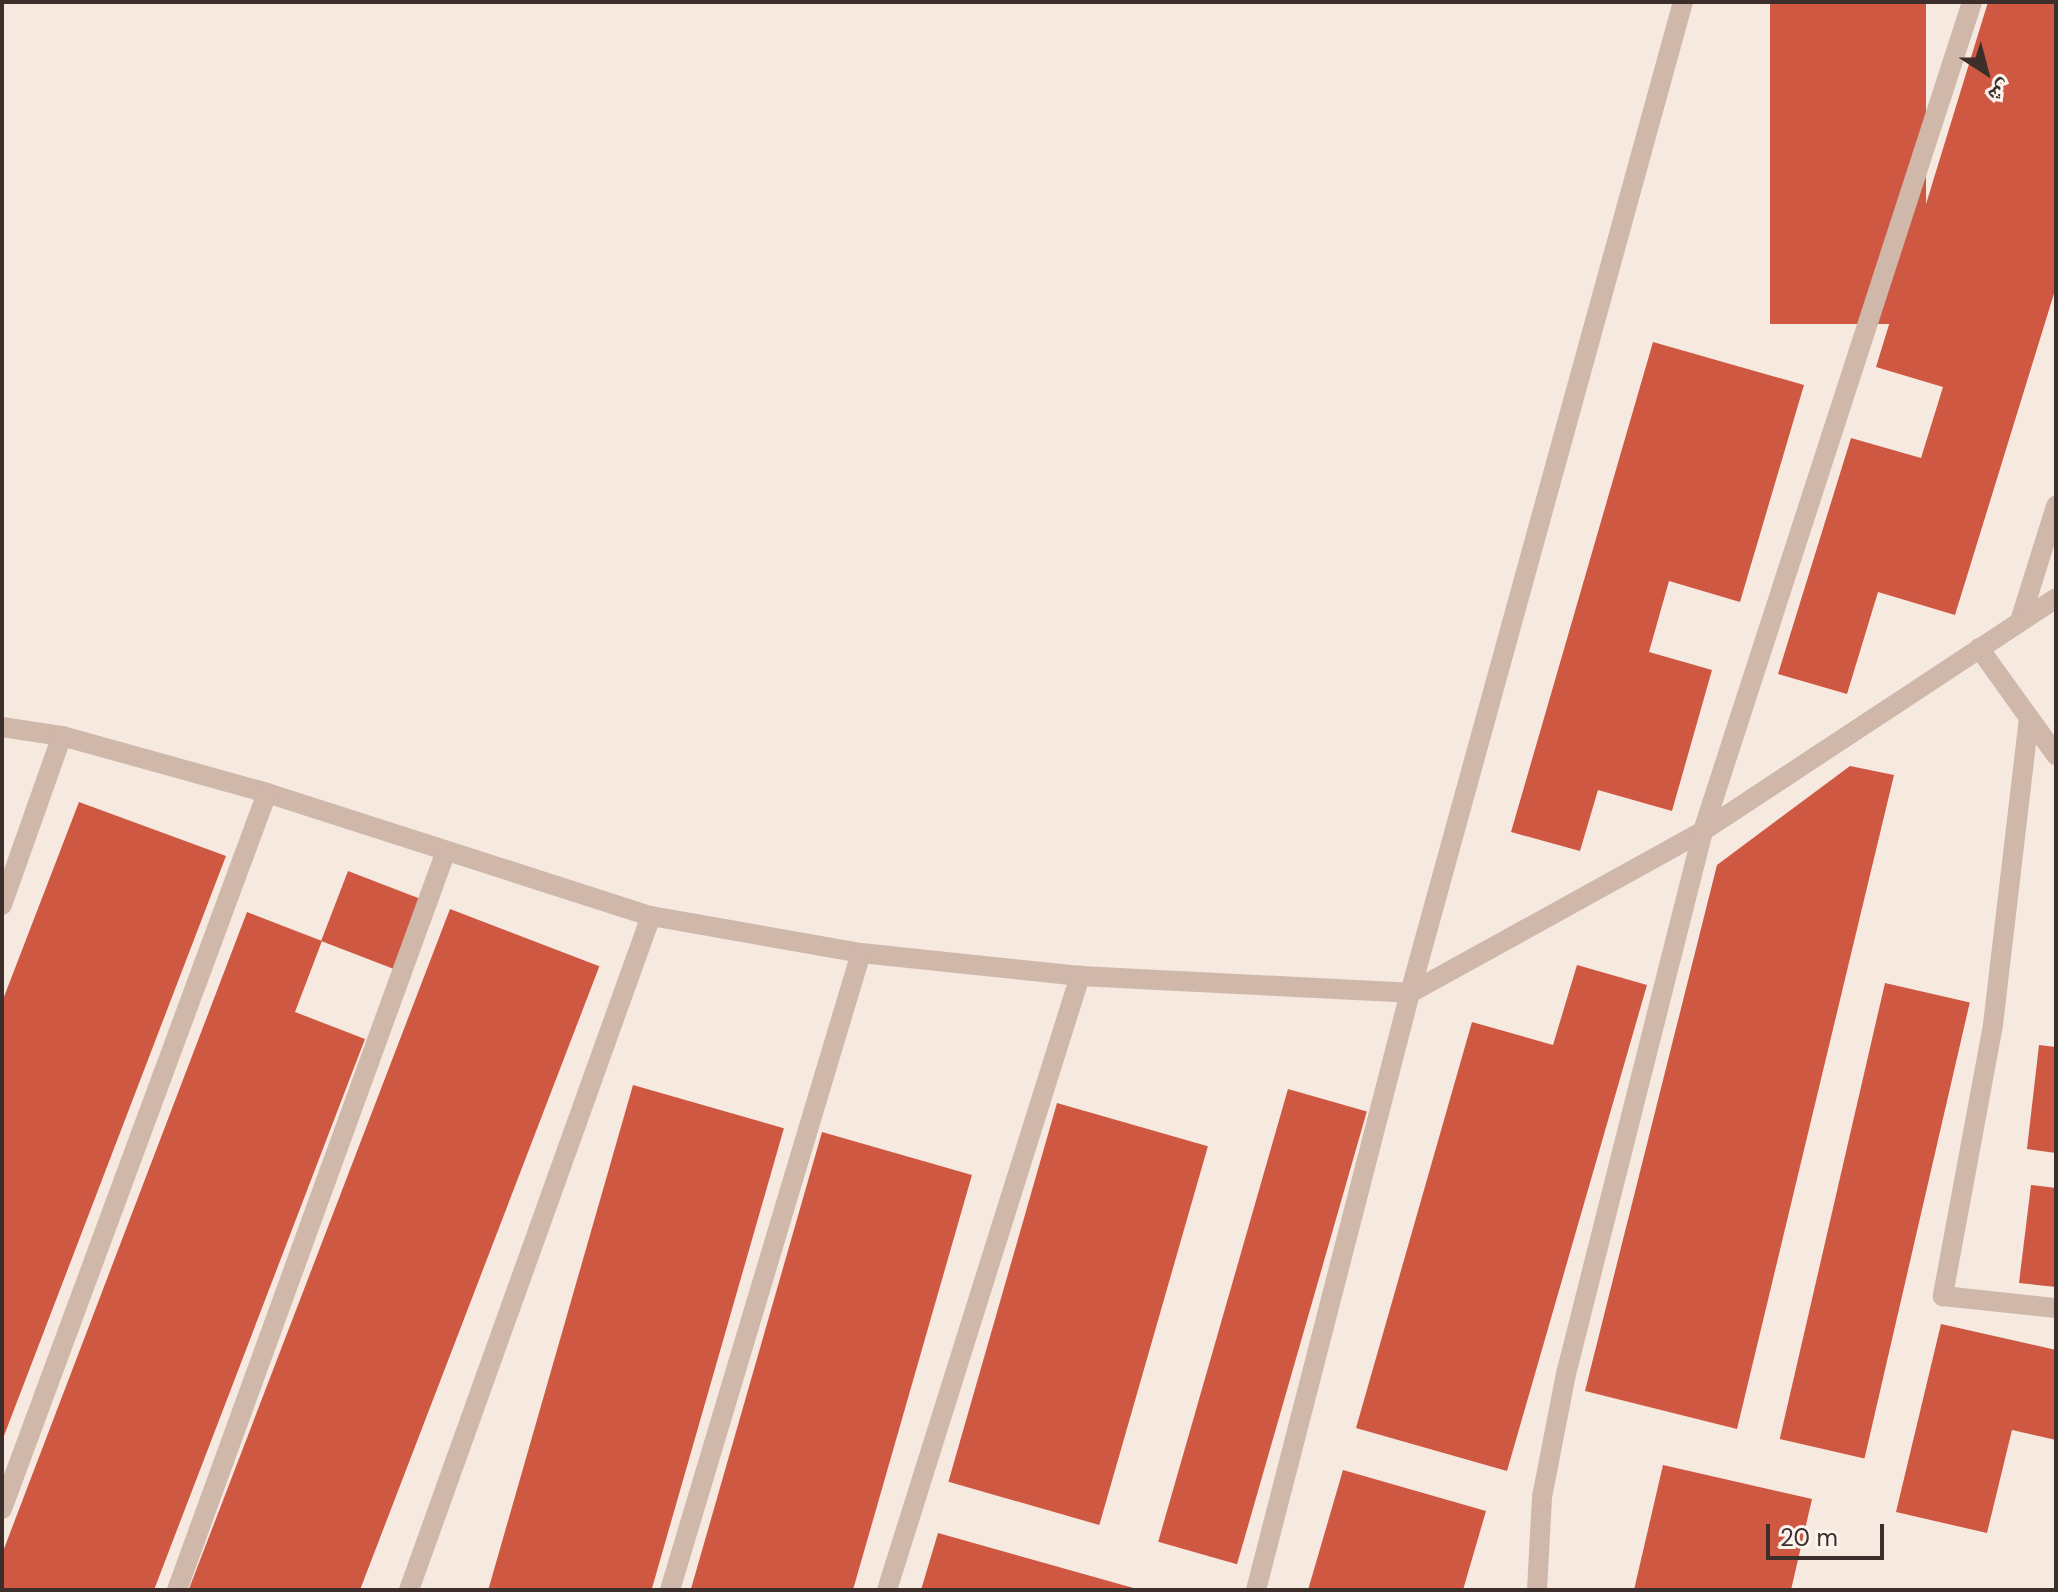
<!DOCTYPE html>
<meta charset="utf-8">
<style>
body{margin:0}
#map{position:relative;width:2058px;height:1592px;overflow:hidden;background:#f5e9e0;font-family:"DM Sans","Noto Naskh Arabic",sans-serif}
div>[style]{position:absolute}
.building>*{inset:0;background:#cf5843;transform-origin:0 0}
.minor>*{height:20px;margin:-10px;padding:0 10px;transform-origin:10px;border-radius:10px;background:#cfb7aa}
.tertiary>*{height:20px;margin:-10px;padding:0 10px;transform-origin:10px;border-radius:10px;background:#cfb7aa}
span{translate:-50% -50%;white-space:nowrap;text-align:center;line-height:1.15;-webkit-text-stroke:8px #fcf3ed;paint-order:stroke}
.frame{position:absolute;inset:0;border:4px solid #3c2e2a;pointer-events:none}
.north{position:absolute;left:1946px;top:32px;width:80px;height:80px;-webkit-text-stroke:6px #fcf3ed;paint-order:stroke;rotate:144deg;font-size:22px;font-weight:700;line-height:32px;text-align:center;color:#3c2e2a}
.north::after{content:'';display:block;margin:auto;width:28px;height:36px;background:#3c2e2a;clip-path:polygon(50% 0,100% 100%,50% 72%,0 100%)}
.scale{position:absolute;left:1766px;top:1524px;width:118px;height:36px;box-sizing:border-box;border:4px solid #3c2e2a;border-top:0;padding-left:10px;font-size:24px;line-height:28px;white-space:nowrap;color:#3c2e2a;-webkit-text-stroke:6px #fcf3ed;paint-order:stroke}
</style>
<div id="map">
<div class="building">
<i style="left:1770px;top:2px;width:156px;height:322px"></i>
<i style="clip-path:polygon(1988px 2px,2056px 2px,2056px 287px,1955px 615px,1878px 592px,1847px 694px,1778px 674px,1851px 438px,1921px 458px,1943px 387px,1876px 367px)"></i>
<i style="clip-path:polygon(1653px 342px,1804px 385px,1740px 602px,1669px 581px,1649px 652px,1712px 670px,1672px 811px,1598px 790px,1580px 851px,1511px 832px)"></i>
<i style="clip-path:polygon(1850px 766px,1894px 775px,1737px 1429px,1585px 1391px,1717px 865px)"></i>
<i style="clip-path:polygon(79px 802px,226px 856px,2px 1441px,2px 1002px)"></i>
<i style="left:348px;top:871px;width:80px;height:75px;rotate:21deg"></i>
<i style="left:450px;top:909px;width:160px;height:729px;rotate:21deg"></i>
<i style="clip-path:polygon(247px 912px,322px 941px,295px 1012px,365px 1039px,154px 1590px,2px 1590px,2px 1554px)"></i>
<i style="clip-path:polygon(1577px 965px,1647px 985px,1507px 1471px,1356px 1428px,1472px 1022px,1553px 1045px)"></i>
<i style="left:1885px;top:983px;width:87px;height:468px;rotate:13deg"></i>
<i style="clip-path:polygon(2039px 1045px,2056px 1047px,2056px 1153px,2027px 1149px)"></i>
<i style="left:633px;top:1085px;width:157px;height:525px;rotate:16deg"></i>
<i style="left:1288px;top:1089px;width:82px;height:471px;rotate:16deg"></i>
<i style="left:1057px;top:1103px;width:157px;height:394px;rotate:16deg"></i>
<i style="left:822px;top:1132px;width:156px;height:477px;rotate:16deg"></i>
<i style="clip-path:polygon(2031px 1185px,2056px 1188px,2056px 1287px,2019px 1283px)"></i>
<i style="clip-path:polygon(1941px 1324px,2056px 1350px,2056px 1440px,2012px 1430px,1987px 1533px,1896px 1512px)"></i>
<i style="clip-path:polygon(1663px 1465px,1812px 1499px,1791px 1590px,1634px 1590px)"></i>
<i style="clip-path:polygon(1343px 1470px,1486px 1511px,1463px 1590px,1308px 1590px)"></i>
<i style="clip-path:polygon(938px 1533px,1137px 1589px,1137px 1590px,921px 1590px)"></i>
</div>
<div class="minor">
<i style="left:2020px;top:621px;width:121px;rotate:-72.6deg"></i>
<i style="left:1979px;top:648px;width:132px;rotate:54.3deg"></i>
<i style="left:2029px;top:718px;width:309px;rotate:96.7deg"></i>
<i style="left:1993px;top:1025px;width:276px;rotate:100.5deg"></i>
<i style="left:1943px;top:1296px;width:114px;rotate:6.1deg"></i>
<i style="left:2px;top:727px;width:61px;rotate:8.5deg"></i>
<i style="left:62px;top:736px;width:213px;rotate:15.5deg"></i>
<i style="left:267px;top:793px;width:403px;rotate:17.8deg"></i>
<i style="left:651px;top:916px;width:213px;rotate:10deg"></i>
<i style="left:861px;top:953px;width:220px;rotate:6deg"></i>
<i style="left:1080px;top:976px;width:330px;rotate:2.9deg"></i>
<i style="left:1410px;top:993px;width:335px;rotate:-28.9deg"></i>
<i style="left:1703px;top:831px;width:423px;rotate:-33.4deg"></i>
<i style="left:2px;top:905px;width:179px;rotate:-70.5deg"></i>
<i style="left:2px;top:1509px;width:763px;rotate:-69.69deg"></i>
<i style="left:177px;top:1590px;width:786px;rotate:-70deg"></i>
<i style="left:409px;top:1590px;width:716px;rotate:-70.25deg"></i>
<i style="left:670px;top:1590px;width:665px;rotate:-73.31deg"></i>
<i style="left:887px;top:1590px;width:644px;rotate:-72.55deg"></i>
<i style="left:1537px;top:1590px;width:93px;rotate:-86.9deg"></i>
<i style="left:1542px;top:1497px;width:125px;rotate:-79deg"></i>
<i style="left:1566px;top:1374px;width:560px;rotate:-75.84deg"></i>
<i style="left:1703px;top:831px;width:872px;rotate:-72.02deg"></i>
</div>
<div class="tertiary">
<i style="left:1256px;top:1590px;width:617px;rotate:-75.54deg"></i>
<i style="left:1410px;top:993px;width:1028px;rotate:-74.6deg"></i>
</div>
<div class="frame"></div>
<div class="north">ش</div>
<div class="scale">20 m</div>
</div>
